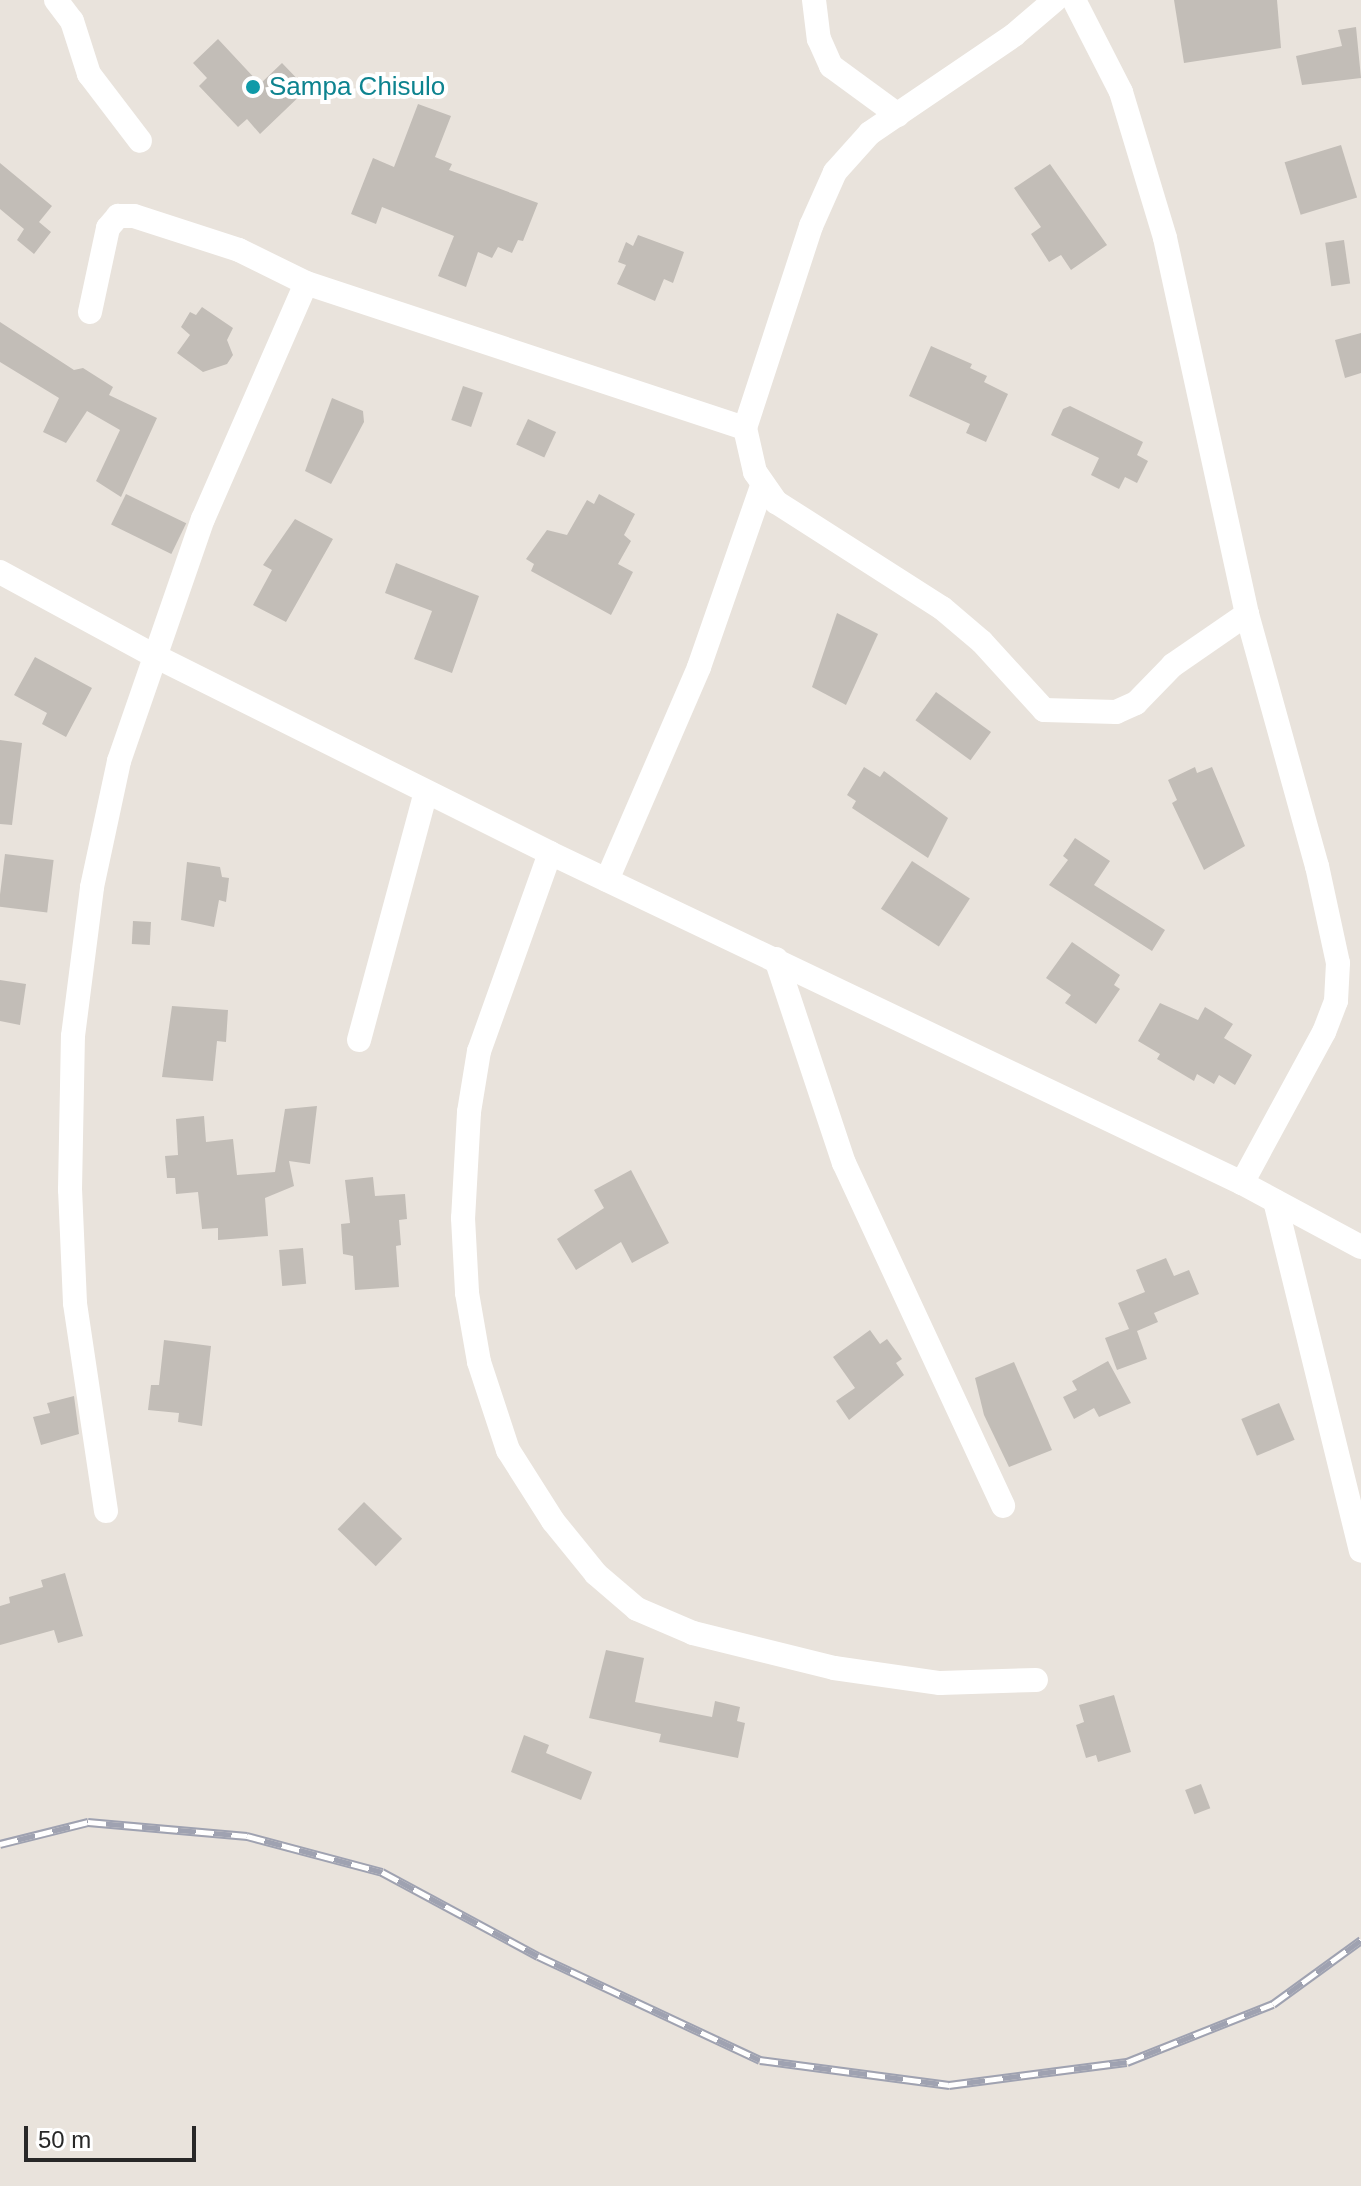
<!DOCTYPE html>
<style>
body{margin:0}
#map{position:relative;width:1361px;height:2186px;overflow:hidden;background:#e9e3dc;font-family:Helvetica,sans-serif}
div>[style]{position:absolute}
.building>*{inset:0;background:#c2bdb7;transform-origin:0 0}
.minor>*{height:24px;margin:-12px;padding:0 12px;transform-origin:12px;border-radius:12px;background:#fff}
.rail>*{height:9px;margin-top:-4.5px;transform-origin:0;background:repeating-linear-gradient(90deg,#fff 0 18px,#9fa2b1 0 36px);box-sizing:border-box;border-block:2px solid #9fa2b1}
.dots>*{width:22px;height:22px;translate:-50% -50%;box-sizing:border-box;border:4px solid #fff;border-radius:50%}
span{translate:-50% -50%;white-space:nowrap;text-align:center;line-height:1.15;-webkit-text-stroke:8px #fff;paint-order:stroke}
.culture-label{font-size:26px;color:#0d838f}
.left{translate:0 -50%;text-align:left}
.scale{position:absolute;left:24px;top:2126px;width:172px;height:36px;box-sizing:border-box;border:4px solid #282828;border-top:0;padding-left:10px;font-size:24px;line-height:28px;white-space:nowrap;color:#282828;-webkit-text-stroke:6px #fff;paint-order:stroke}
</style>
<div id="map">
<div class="building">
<i style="clip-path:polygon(1174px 0,1277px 0,1281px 48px,1184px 63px)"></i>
<i style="clip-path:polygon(1356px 27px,1361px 78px,1302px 85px,1296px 56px,1342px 46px,1338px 30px)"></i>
<i style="clip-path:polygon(218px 39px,260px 84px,282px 63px,307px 89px,260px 134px,247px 119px,238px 127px,199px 86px,207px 78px,193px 63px)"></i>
<i style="clip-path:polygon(418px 104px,451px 116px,435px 157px,452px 164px,449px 170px,538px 203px,523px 241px,518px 240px,512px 253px,498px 247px,492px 258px,478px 252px,466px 287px,438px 276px,454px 236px,382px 207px,376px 224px,351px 214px,373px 158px,394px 167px)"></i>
<i style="left:1341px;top:145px;width:55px;height:59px;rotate:73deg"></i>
<i style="clip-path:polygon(0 163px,52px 206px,39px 222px,51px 232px,34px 254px,17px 240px,24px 229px,0 209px)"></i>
<i style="clip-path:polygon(1050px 164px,1107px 245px,1071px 270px,1061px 255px,1049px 262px,1031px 234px,1041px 227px,1014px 188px)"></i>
<i style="clip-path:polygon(638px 235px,684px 252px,673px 283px,664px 279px,655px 301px,617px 284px,626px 265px,618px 262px,626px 242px,633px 246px)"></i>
<i style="left:1344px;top:240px;width:44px;height:19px;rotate:82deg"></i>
<i style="clip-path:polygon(202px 307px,233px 328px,227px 340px,233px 355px,227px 364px,203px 372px,177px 353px,190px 335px,181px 327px,190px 312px,196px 315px)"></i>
<i style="clip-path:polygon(0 322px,74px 370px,83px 368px,113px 387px,109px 395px,157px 418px,121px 497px,96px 481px,120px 430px,87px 411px,66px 443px,43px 432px,59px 398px,0 362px)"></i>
<i style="clip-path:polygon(1361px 333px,1361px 373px,1345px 378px,1335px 340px)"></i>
<i style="clip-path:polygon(931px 346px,972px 364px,970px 368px,987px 376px,984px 382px,1008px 394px,986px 442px,966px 433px,970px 424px,909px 396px)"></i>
<i style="left:463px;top:386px;width:21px;height:36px;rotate:19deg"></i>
<i style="clip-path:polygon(332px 398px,363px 411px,364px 422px,331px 484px,305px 471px)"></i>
<i style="clip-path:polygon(1070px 406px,1143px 442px,1137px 455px,1148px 461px,1137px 483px,1125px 477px,1119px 489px,1091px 475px,1099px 458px,1051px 435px,1063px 409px)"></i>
<i style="left:528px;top:419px;width:31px;height:28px;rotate:25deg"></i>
<i style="left:126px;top:494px;width:67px;height:34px;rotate:26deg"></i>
<i style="clip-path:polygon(599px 494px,635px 514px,624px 535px,631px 541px,618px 564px,633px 572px,611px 615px,531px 571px,534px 564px,526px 559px,547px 530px,567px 535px,587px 500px,594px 504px)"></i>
<i style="clip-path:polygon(295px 519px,333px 539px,286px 622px,253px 605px,272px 570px,263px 565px)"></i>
<i style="clip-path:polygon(396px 563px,479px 596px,452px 673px,414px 659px,432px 611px,385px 593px)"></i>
<i style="clip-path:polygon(837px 613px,878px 634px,846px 705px,812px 687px)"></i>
<i style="clip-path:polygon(35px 657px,92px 688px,66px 737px,42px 724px,47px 713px,14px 695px)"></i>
<i style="left:936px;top:692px;width:68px;height:35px;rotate:36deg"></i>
<i style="clip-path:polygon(0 740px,22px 743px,12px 825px,0 824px)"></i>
<i style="clip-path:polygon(864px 767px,880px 777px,884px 771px,948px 818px,928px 858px,852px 808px,856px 801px,847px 795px)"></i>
<i style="clip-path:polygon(1195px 767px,1197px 773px,1212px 767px,1245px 846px,1204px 870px,1172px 803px,1177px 800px,1168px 780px)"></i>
<i style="clip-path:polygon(1075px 838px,1110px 861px,1094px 885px,1165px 930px,1152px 951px,1049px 885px,1068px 860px,1063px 856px)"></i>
<i style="left:5px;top:854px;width:49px;height:53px;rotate:7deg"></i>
<i style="left:912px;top:861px;width:69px;height:57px;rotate:33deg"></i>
<i style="clip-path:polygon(187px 862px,220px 867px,222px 877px,229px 878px,226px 902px,219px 900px,214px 927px,181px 920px)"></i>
<i style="left:133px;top:921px;width:18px;height:23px;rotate:3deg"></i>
<i style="clip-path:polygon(1072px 942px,1120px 975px,1114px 985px,1120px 989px,1096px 1024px,1065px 1003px,1071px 995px,1046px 978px)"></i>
<i style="clip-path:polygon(0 980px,26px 984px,20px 1025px,0 1021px)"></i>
<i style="clip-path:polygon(1160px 1003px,1198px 1020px,1205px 1007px,1233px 1024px,1224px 1038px,1252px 1055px,1235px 1085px,1219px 1075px,1214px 1084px,1197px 1074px,1194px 1081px,1157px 1059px,1160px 1054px,1138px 1041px)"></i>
<i style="clip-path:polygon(172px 1006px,228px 1010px,226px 1042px,217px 1041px,213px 1081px,162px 1077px)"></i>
<i style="clip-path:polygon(317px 1106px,310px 1164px,289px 1161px,294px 1186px,265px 1198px,268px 1236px,218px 1240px,218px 1228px,202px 1229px,198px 1192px,176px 1194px,175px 1178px,167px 1178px,165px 1156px,178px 1155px,176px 1119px,204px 1116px,206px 1142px,233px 1139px,237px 1175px,275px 1172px,285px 1109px)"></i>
<i style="clip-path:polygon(631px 1170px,669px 1243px,632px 1263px,621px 1242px,576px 1270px,557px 1239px,604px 1208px,594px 1190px)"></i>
<i style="clip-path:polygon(373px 1177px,375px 1196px,405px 1194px,407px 1219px,399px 1220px,401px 1245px,396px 1246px,399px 1287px,355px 1290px,353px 1256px,343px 1254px,341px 1224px,350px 1223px,345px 1180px)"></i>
<i style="left:303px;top:1248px;width:36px;height:24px;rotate:85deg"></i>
<i style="clip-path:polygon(1166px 1258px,1174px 1276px,1189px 1270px,1199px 1294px,1154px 1313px,1158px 1322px,1137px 1331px,1147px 1359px,1117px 1370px,1105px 1338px,1129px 1329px,1118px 1303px,1145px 1292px,1136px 1270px)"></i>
<i style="clip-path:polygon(870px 1330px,880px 1344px,887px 1339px,902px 1359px,896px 1363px,904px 1375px,849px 1420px,836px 1401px,855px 1388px,833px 1357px)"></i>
<i style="clip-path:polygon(164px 1340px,211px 1346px,202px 1426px,178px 1422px,179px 1413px,148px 1410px,151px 1385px,159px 1385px)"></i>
<i style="clip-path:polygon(1108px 1361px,1131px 1403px,1099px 1417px,1094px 1408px,1074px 1419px,1063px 1397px,1077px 1390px,1072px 1381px)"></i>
<i style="clip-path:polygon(1014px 1362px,1052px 1450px,1009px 1467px,984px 1415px,975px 1378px)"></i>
<i style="clip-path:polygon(74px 1396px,79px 1434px,41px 1445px,33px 1417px,50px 1413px,47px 1403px)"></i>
<i style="left:1279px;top:1403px;width:40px;height:41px;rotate:67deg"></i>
<i style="left:364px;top:1502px;width:53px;height:38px;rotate:44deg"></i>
<i style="clip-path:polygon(65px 1573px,83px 1636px,58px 1643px,54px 1630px,0 1645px,0 1606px,10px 1603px,9px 1597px,43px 1587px,41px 1580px)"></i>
<i style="clip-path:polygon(606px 1650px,644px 1658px,635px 1702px,712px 1717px,715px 1701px,740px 1707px,737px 1721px,745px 1723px,738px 1758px,659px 1742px,661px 1734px,589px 1718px)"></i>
<i style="clip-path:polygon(1114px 1695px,1131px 1752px,1098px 1762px,1096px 1755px,1086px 1758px,1076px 1725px,1084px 1722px,1079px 1705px)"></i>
<i style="clip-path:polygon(524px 1735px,549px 1745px,546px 1753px,592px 1772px,581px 1800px,511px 1772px)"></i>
<i style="left:1201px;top:1784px;width:26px;height:17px;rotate:69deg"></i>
</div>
<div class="minor">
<i style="left:56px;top:0;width:26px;rotate:53deg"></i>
<i style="left:72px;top:21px;width:56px;rotate:72.2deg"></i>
<i style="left:89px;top:74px;width:84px;rotate:52.7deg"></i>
<i style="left:814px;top:0;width:39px;rotate:83deg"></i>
<i style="left:819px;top:39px;width:30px;rotate:66deg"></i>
<i style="left:831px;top:66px;width:83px;rotate:36.2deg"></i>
<i style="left:1074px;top:0;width:103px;rotate:62.9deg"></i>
<i style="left:1121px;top:92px;width:152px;rotate:73.2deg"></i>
<i style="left:1165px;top:238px;width:385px;rotate:77.7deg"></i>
<i style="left:1247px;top:614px;width:262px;rotate:74.5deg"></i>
<i style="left:1317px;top:866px;width:99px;rotate:77.8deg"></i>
<i style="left:1338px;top:963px;width:38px;rotate:93deg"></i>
<i style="left:1336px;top:1001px;width:33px;rotate:111deg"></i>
<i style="left:1324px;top:1032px;width:172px;rotate:118.5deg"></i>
<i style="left:90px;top:312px;width:86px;rotate:-77.9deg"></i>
<i style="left:108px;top:228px;width:16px;rotate:-50deg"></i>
<i style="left:118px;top:216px;width:16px"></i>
<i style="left:134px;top:216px;width:110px;rotate:17.9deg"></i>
<i style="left:239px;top:250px;width:75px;rotate:26.2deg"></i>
<i style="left:306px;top:283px;width:462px;rotate:18.3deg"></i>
<i style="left:745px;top:428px;width:213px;rotate:-71.9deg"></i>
<i style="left:811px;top:226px;width:59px;rotate:-66deg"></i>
<i style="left:835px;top:172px;width:52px;rotate:-48.1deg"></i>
<i style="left:870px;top:133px;width:174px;rotate:-34.2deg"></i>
<i style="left:1014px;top:35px;width:54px;rotate:-40.5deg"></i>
<i style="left:745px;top:428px;width:45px;rotate:77.2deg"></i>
<i style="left:755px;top:472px;width:37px;rotate:55deg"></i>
<i style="left:776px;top:502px;width:197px;rotate:32.6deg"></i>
<i style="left:942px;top:608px;width:52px;rotate:40.4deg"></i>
<i style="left:982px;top:642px;width:92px;rotate:47.6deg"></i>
<i style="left:1044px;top:710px;width:72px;rotate:1.6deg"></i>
<i style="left:1116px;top:712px;width:22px;rotate:-24deg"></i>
<i style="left:1136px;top:703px;width:53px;rotate:-45.8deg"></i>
<i style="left:1173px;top:665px;width:90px;rotate:-34.6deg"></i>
<i style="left:0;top:572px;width:176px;rotate:28.5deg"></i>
<i style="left:155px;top:656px;width:441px;rotate:26.5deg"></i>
<i style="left:550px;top:853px;width:767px;rotate:25.5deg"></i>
<i style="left:1242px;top:1183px;width:135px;rotate:28.3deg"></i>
<i style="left:550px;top:853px;width:210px;rotate:109.7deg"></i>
<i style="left:479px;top:1051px;width:62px;rotate:99.3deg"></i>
<i style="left:469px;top:1112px;width:106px;rotate:93.2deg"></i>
<i style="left:463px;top:1218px;width:75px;rotate:86.9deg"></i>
<i style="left:467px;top:1293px;width:70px;rotate:80.1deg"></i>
<i style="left:479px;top:1362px;width:93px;rotate:71.8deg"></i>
<i style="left:508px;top:1450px;width:84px;rotate:57.6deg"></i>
<i style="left:553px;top:1521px;width:68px;rotate:50.9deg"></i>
<i style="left:596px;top:1574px;width:54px;rotate:40.5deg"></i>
<i style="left:637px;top:1609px;width:61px;rotate:23.2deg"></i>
<i style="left:693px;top:1633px;width:145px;rotate:13.9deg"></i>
<i style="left:834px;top:1668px;width:107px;rotate:8.1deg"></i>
<i style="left:940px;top:1683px;width:96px;rotate:-1.8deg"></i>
<i style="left:607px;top:880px;width:232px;rotate:-66.6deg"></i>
<i style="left:699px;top:667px;width:192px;rotate:-70.8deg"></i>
<i style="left:776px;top:959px;width:215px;rotate:71.6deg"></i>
<i style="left:844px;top:1163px;width:378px;rotate:65.1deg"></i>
<i style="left:359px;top:1040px;width:257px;rotate:-74.9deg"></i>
<i style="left:1275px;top:1201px;width:360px;rotate:76.2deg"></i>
<i style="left:106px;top:1511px;width:210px;rotate:-98.5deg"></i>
<i style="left:75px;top:1303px;width:113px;rotate:-92.5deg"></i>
<i style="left:70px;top:1190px;width:154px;rotate:-88.9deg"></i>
<i style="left:73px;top:1036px;width:150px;rotate:-82.7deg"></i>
<i style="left:92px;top:887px;width:129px;rotate:-77.9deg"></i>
<i style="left:119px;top:761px;width:256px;rotate:-70.9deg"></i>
<i style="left:203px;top:519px;width:257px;rotate:-66.4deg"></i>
</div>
<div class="rail">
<i style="left:0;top:1844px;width:91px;rotate:-14deg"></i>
<i style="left:88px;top:1822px;width:160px;rotate:5deg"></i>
<i style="left:247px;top:1836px;width:140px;rotate:14.9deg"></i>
<i style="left:382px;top:1872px;width:177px;rotate:28.3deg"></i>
<i style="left:538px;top:1956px;width:245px;rotate:25.1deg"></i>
<i style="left:760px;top:2060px;width:191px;rotate:7.5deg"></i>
<i style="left:949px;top:2085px;width:179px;rotate:-7.4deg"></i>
<i style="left:1127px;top:2062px;width:157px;rotate:-21.7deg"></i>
<i style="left:1273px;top:2004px;width:109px;rotate:-36deg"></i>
</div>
<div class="dots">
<i style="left:253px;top:87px;background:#0f9aa8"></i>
</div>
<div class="culture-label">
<span class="left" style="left:269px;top:87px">Sampa Chisulo</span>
</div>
<div class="scale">50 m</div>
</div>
